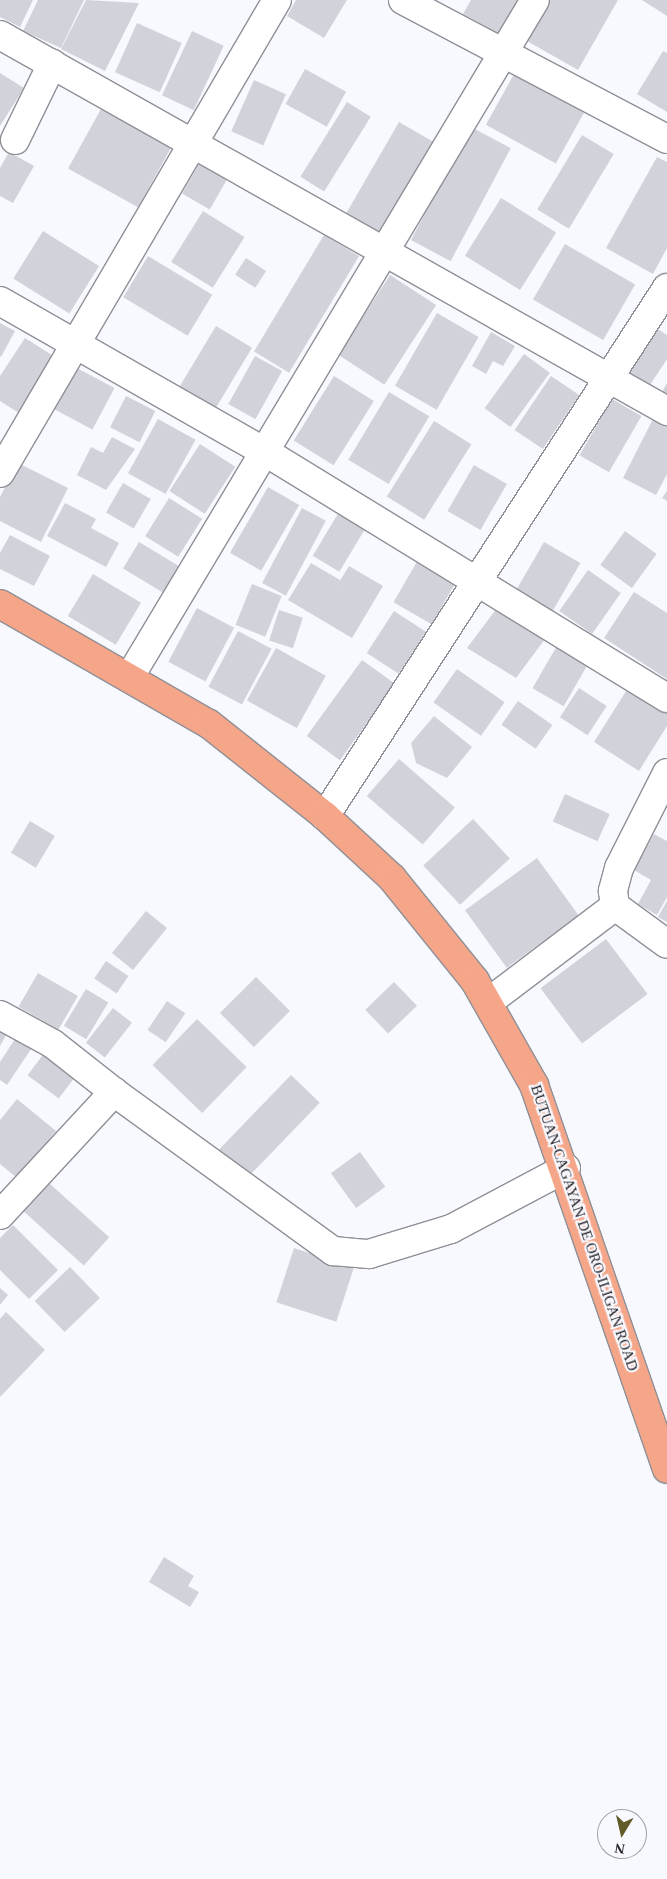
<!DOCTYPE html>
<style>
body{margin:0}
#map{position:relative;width:667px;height:1879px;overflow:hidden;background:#f8f8ff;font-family:Georgia,serif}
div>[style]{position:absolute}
.building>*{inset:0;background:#d2d2da;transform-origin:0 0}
.roads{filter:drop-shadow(1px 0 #8f9097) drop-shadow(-1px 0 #8f9097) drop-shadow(0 1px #8f9097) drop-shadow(0 -1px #8f9097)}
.street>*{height:28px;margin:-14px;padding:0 14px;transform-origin:14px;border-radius:14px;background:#fff}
.secondary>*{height:28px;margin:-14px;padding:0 14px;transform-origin:14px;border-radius:14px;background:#fff}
.highway>*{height:28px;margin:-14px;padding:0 14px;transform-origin:14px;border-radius:14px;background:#f6a688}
span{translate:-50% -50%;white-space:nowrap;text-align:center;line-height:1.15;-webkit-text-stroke:4.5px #f8f8ff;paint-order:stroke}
.street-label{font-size:15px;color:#232326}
.north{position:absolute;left:597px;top:1809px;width:50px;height:50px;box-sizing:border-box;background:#f8f8ff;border:1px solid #a3a3a8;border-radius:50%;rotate:189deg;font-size:14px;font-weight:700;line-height:20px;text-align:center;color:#232326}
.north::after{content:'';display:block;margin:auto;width:18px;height:22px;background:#615b28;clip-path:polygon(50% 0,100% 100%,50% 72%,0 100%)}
</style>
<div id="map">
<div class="building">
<i style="clip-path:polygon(0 0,33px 0,20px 27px,0 17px)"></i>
<i style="clip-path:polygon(38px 0,84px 0,61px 48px,23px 31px)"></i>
<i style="clip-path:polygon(86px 0,139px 3px,105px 71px,61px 49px)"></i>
<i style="clip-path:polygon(296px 0,347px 0,324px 38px,287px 16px)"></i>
<i style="clip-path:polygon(471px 0,520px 0,500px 34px,463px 14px)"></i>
<i style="clip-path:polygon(550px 0,618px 0,578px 70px,527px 41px)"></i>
<i style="clip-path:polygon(642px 0,667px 0,667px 16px)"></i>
<i style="left:137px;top:23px;width:49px;height:54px;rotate:24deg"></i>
<i style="left:192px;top:31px;width:35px;height:71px;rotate:25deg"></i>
<i style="clip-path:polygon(663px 51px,667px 53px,667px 112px,637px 94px)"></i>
<i style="left:305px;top:69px;width:47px;height:40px;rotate:29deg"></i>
<i style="clip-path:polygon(0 73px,24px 88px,0 126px)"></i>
<i style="left:514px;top:74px;width:80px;height:58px;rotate:29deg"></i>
<i style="left:254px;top:80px;width:35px;height:56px;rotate:24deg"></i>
<i style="left:347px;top:102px;width:28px;height:88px;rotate:32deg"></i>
<i style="left:101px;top:109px;width:80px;height:68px;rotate:29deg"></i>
<i style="left:399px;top:122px;width:39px;height:106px;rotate:30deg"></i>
<i style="left:471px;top:127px;width:45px;height:128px;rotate:28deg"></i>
<i style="left:582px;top:135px;width:37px;height:87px;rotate:31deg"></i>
<i style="clip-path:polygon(9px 152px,34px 166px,13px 203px,0 196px,0 168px)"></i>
<i style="clip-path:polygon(657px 157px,667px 162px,667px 248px,653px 274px,606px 248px)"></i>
<i style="left:199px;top:164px;width:32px;height:34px;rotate:30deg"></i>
<i style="left:501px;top:198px;width:65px;height:68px;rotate:32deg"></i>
<i style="left:203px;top:211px;width:49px;height:60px;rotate:32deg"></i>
<i style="left:43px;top:231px;width:66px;height:56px;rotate:32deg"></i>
<i style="left:324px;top:235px;width:41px;height:136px;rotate:31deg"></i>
<i style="left:565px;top:244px;width:81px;height:64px;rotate:30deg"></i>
<i style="left:148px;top:256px;width:75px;height:48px;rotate:31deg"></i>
<i style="left:246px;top:258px;width:24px;height:20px;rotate:33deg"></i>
<i style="left:390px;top:275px;width:55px;height:95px;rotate:33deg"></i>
<i style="left:437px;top:313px;width:48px;height:84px;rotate:30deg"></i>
<i style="clip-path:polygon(0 323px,15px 331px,1px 357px,0 356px)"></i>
<i style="left:216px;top:326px;width:42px;height:70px;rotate:31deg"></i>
<i style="clip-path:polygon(656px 328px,667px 335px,667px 359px,650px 385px,628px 371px)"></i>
<i style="clip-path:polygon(491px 332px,515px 346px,503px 366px,493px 361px,486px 374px,472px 366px)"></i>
<i style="clip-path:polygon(25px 338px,55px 357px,19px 413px,0 401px,0 376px)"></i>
<i style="left:524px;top:354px;width:32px;height:67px;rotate:36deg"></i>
<i style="left:255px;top:356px;width:31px;height:55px;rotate:29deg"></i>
<i style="left:73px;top:366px;width:47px;height:47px;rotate:28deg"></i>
<i style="left:334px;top:376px;width:47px;height:76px;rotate:32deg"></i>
<i style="left:551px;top:376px;width:34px;height:65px;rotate:34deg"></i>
<i style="clip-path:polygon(667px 383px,667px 404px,658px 399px)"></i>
<i style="left:389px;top:392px;width:47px;height:79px;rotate:31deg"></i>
<i style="left:126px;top:396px;width:33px;height:35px;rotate:27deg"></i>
<i style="left:612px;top:399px;width:34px;height:65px;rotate:30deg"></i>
<i style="clip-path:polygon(654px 417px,667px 424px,667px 474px,656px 495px,623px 478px)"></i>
<i style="left:158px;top:419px;width:43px;height:62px;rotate:29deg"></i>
<i style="left:434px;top:421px;width:44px;height:89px;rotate:32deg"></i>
<i style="clip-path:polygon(112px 437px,135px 449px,106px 490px,77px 475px,91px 447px,103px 453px)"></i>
<i style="left:200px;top:444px;width:42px;height:56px;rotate:33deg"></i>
<i style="clip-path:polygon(18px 463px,68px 488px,41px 542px,0 521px,0 497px)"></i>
<i style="left:474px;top:465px;width:38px;height:53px;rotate:30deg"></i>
<i style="left:123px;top:483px;width:32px;height:34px;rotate:30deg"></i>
<i style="left:268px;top:487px;width:36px;height:76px;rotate:30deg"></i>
<i style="clip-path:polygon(667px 491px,667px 501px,662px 498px)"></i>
<i style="left:169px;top:498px;width:39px;height:45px;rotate:32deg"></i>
<i style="clip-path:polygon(65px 503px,96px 519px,91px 528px,119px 543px,106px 567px,47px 536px)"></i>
<i style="left:302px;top:508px;width:27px;height:85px;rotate:28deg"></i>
<i style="left:339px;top:512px;width:31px;height:51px;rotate:31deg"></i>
<i style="left:625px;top:531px;width:39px;height:42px;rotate:36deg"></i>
<i style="clip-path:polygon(10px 535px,50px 556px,34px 586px,0 569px,0 553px)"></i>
<i style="left:139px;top:542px;width:48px;height:31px;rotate:31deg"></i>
<i style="left:544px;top:542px;width:42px;height:56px;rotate:30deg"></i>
<i style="left:419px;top:558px;width:44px;height:51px;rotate:30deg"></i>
<i style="clip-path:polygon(311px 563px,340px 580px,336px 587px,349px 566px,383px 586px,352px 638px,288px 600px)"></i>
<i style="left:588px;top:570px;width:40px;height:50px;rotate:35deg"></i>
<i style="left:93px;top:574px;width:56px;height:49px;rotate:31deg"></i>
<i style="left:252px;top:584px;width:32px;height:44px;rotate:22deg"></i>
<i style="clip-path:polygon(634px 592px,667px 613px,667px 679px,604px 638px)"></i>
<i style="clip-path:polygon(500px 604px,548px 635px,516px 678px,467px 648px)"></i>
<i style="left:197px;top:608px;width:42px;height:61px;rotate:28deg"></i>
<i style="left:279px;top:610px;width:25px;height:32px;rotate:18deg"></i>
<i style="left:394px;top:611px;width:38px;height:50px;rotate:33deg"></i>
<i style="left:238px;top:631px;width:38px;height:63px;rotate:28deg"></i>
<i style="left:558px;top:644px;width:36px;height:51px;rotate:30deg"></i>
<i style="left:276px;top:648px;width:57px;height:60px;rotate:29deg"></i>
<i style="left:362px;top:660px;width:41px;height:94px;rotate:36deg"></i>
<i style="left:457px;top:669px;width:58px;height:41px;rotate:35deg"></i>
<i style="left:579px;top:688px;width:33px;height:35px;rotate:33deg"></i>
<i style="clip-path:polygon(628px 688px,667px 712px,667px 726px,639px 771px,594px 742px)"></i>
<i style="left:518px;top:701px;width:42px;height:29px;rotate:35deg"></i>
<i style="clip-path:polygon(434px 716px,472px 747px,447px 778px,416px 763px,411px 743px)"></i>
<i style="left:399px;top:759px;width:74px;height:49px;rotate:41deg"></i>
<i style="left:565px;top:794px;width:49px;height:30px;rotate:24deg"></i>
<i style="left:473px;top:819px;width:54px;height:68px;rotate:47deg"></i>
<i style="left:30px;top:821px;width:29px;height:37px;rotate:31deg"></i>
<i style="clip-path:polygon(654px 834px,667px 841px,667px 897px,657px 915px,638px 904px,651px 880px,634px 870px)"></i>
<i style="left:537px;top:858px;width:71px;height:89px;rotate:54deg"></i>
<i style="clip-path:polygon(667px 901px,667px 922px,658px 917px)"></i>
<i style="left:146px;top:911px;width:27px;height:54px;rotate:39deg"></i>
<i style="left:606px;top:939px;width:69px;height:82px;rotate:53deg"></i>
<i style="left:106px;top:961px;width:27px;height:21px;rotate:34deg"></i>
<i style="left:38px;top:973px;width:46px;height:39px;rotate:30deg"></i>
<i style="left:256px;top:977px;width:48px;height:51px;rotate:45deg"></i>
<i style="left:394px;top:982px;width:33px;height:40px;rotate:46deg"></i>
<i style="left:86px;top:989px;width:26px;height:43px;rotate:31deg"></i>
<i style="left:167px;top:1001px;width:22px;height:35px;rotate:34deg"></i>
<i style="left:113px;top:1008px;width:24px;height:44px;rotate:38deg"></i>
<i style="left:197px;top:1019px;width:69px;height:64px;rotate:44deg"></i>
<i style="clip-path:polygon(0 1026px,9px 1030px,0 1046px)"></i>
<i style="clip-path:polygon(15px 1039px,31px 1049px,7px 1085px,0 1080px,0 1062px)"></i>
<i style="left:48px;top:1048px;width:39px;height:34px;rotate:37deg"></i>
<i style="left:291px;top:1075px;width:40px;height:106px;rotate:44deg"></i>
<i style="clip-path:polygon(17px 1099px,56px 1131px,17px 1178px,0 1164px,0 1120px)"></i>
<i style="left:360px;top:1152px;width:43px;height:36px;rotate:54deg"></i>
<i style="left:49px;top:1183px;width:81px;height:38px;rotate:42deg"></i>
<i style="clip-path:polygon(13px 1225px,58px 1270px,29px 1299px,0 1270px,0 1238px)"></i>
<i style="left:294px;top:1248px;width:63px;height:57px;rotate:18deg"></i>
<i style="left:70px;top:1267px;width:43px;height:49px;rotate:46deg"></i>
<i style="clip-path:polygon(0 1288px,8px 1295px,0 1305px)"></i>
<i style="clip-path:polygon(6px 1312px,45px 1350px,0 1397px,0 1319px)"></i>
<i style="clip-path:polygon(164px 1557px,194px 1576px,188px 1586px,199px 1592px,190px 1607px,149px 1582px)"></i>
</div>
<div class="roads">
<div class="street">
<i style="left:403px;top:0;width:298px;rotate:27.8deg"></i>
<i style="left:0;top:35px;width:766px;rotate:29.41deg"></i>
<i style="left:15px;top:140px;width:85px;rotate:-64deg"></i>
<i style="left:0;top:301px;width:307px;rotate:29.7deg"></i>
<i style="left:267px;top:453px;width:469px;rotate:31.5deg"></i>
<i style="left:0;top:473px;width:548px;rotate:-59.65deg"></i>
<i style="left:129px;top:678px;width:790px;rotate:-59.09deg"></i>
<i style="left:667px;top:773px;width:106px;rotate:116.8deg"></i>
<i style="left:619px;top:868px;width:24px;rotate:105deg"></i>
<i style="left:613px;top:891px;width:15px;rotate:82deg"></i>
<i style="left:615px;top:906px;width:64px;rotate:36.2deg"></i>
<i style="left:325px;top:816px;width:629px;rotate:-57.07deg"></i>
<i style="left:490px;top:1001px;width:157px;rotate:-37.2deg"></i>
<i style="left:0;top:1015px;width:60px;rotate:28.7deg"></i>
<i style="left:53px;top:1044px;width:78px;rotate:38.2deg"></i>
</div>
<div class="secondary">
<i style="left:0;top:1215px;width:168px;rotate:-47.2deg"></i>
<i style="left:114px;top:1092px;width:271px;rotate:36deg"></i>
<i style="left:333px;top:1251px;width:36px;rotate:5deg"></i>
<i style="left:369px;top:1254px;width:86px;rotate:-17deg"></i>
<i style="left:451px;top:1229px;width:130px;rotate:-27.9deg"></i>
</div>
<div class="highway">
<i style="left:0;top:604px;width:241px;rotate:29.9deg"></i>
<i style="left:209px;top:724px;width:148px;rotate:38.4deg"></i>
<i style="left:325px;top:816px;width:91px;rotate:42.8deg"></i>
<i style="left:392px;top:878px;width:132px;rotate:51.1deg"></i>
<i style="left:475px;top:981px;width:120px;rotate:60.4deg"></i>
<i style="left:534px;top:1085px;width:406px;rotate:70.9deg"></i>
</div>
</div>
<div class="street-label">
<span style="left:584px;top:1228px;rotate:71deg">BUTUAN-CAGAYAN DE ORO-ILIGAN ROAD</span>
</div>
<div class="north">N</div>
</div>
